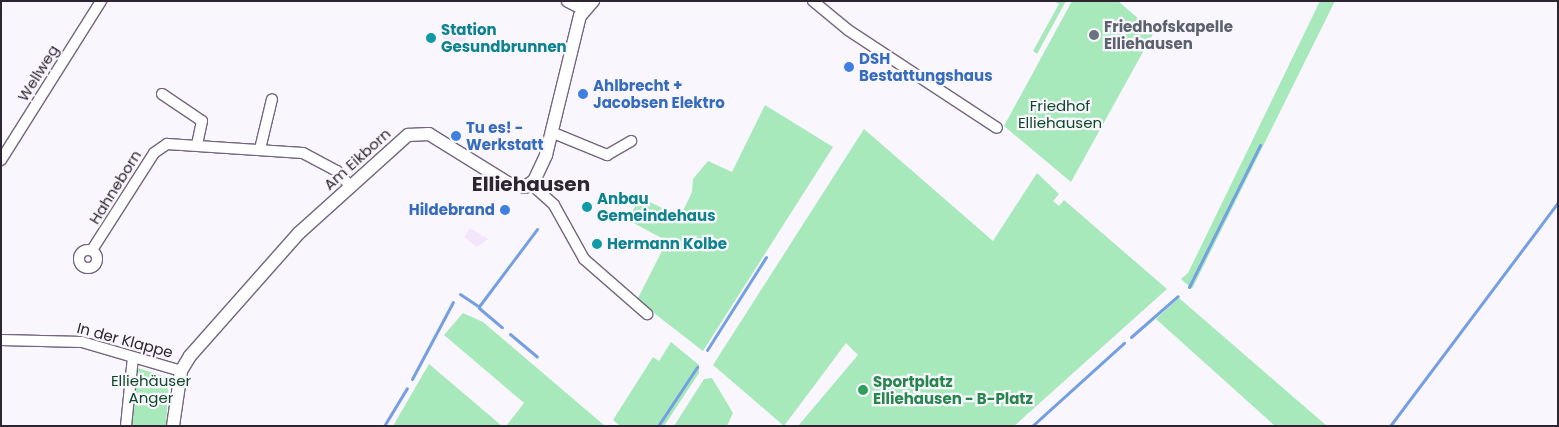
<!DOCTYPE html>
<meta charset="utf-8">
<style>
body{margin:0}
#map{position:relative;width:1559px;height:427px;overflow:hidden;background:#faf6fd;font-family:Poppins,sans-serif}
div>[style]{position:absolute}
.built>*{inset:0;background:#f2e6fd}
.green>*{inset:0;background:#a7e9bb}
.stream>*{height:3px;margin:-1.5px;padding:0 1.5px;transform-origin:1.5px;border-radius:1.5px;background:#749fe1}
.roads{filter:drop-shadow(1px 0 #746581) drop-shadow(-1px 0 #746581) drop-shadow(0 1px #746581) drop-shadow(0 -1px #746581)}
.minor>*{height:10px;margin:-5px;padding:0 5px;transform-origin:5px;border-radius:5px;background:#fff}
.minor>.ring{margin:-5px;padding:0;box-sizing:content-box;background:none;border:10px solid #fff;border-radius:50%}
.tertiary>*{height:12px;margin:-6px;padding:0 6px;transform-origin:6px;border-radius:6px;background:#fff}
.dots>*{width:14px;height:14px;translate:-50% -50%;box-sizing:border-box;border:2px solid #faf6fd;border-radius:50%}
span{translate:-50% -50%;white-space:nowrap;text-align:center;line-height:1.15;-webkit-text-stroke:4.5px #faf6fd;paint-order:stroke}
.worship-label{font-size:15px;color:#5b616d;font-weight:700}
.left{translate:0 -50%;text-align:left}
.culture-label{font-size:15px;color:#0d838f;font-weight:700}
.shop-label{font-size:15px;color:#366cbe;font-weight:700}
.right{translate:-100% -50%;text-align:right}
.street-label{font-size:15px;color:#2d2632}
.park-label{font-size:15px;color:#0c4928}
.leisure-label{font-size:15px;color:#27864d;font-weight:700}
.district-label{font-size:20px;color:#2d2632;font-weight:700}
.frame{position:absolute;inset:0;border:2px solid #2d2632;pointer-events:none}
</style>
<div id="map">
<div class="built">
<i style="clip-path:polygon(443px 28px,468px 34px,464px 48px,443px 42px)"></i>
<i style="clip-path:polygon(470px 228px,488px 239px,477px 247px,464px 237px)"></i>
</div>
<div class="green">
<i style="clip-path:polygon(1054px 1px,1066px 1px,1037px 54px,1033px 51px,1059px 4px)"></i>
<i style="clip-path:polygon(1072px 1px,1118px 1px,1154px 32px,1071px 182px,1004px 126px)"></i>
<i style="clip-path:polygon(1320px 1px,1335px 1px,1192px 289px,1181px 279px,1188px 273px)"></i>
<i style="clip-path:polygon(765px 105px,833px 147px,703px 351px,637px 300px,667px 241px,628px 220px,640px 197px,680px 217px,692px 192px,693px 179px,708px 161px,732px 172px)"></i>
<i style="clip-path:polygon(864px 129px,993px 241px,1037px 173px,1059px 194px,1053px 201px,1059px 206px,1064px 200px,1167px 289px,1014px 426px,798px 426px,858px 355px,846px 343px,784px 426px,713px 365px)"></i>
<i style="clip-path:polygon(1179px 298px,1305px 407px,1327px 426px,1275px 426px,1156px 319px)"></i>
<i style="clip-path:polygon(463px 313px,483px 322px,605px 426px,506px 426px,524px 403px,444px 335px)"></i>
<i style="clip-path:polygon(671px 342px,699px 365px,699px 373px,664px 426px,620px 426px,613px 420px,653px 357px,659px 361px)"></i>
<i style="clip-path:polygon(429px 364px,502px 426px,393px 426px)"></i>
<i style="clip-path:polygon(138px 368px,169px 378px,166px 426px,131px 426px,134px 372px)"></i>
<i style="clip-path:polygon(712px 378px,733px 413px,727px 426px,674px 426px,704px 379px)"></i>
</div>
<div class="stream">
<i style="left:1189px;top:287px;width:159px;rotate:-63.4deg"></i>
<i style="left:460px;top:294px;width:23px;rotate:34deg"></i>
<i style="left:480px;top:305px;width:95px;rotate:-53.1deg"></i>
<i style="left:479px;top:308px;width:30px;rotate:40deg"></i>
<i style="left:510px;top:334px;width:35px;rotate:40deg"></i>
<i style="left:1131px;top:337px;width:62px;rotate:-41.1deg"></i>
<i style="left:707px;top:350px;width:110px;rotate:-57.6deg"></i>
<i style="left:412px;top:379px;width:87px;rotate:-62deg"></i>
<i style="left:384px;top:426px;width:44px;rotate:-58.8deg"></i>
<i style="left:658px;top:426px;width:71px;rotate:-56.5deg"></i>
<i style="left:1032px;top:426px;width:124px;rotate:-42.1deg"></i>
<i style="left:1390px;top:426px;width:280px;rotate:-53.1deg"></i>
</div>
<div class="roads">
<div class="minor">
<i style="left:813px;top:1px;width:45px;rotate:39.6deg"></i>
<i style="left:848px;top:30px;width:178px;rotate:33.3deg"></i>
<i style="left:162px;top:94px;width:48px;rotate:34deg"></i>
<i style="left:202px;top:121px;width:24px;rotate:102deg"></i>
<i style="left:551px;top:132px;width:61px;rotate:22.3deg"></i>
<i style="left:607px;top:155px;width:28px;rotate:-30deg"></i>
<i style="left:260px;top:149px;width:51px;rotate:-76.5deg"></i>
<i style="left:1px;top:160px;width:188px;rotate:-57.8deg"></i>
<i style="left:531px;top:184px;width:31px;rotate:42deg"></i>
<i style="left:554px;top:205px;width:62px;rotate:60.9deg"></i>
<i style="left:584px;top:259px;width:84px;rotate:41.1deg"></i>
<i class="ring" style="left:79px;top:250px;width:8px;height:8px"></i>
<i style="left:92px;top:250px;width:115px;rotate:-57.4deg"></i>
<i style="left:154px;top:153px;width:16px;rotate:-35deg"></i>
<i style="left:167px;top:144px;width:136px;rotate:3.8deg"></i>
<i style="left:303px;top:153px;width:38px;rotate:28deg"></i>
<i style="left:337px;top:171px;width:20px;rotate:49deg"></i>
<i style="left:1px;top:340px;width:81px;rotate:1.4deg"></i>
<i style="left:82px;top:342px;width:103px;rotate:16.3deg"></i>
<i style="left:126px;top:426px;width:69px;rotate:-84.2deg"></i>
</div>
<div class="tertiary">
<i style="left:568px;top:1px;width:18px;rotate:27deg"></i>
<i style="left:173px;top:426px;width:56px;rotate:-81.7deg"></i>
<i style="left:181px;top:371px;width:17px;rotate:-59deg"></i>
<i style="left:190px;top:356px;width:164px;rotate:-48.5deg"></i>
<i style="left:299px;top:233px;width:147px;rotate:-42deg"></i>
<i style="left:408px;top:135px;width:21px;rotate:-3deg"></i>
<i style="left:429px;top:134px;width:93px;rotate:31.8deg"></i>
<i style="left:508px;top:183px;width:17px;rotate:13deg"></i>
<i style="left:525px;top:187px;width:11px;rotate:-34deg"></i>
<i style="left:534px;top:181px;width:29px;rotate:-65deg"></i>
<i style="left:546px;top:155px;width:143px;rotate:-76.3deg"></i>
<i style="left:580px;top:16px;width:20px;rotate:-49deg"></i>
</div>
</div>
<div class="dots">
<i style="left:1094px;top:35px;background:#6b7280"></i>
<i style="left:431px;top:38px;background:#0f9aa8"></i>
<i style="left:849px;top:67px;background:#3f7fe0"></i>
<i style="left:583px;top:94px;background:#3f7fe0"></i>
<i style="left:456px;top:136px;background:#3f7fe0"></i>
<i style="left:587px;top:207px;background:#0f9aa8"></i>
<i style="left:505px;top:210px;background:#3f7fe0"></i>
<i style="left:597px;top:244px;background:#0f9aa8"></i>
<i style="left:863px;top:390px;background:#2e9e5b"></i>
</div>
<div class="worship-label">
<span class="left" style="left:1104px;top:35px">Friedhofskapelle<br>Elliehausen</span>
</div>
<div class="culture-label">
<span class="left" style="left:441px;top:38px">Station<br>Gesundbrunnen</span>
<span class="left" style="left:597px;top:207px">Anbau<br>Gemeindehaus</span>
<span class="left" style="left:607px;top:244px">Hermann Kolbe</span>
</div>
<div class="shop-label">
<span class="left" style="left:859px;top:67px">DSH<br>Bestattungshaus</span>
<span class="left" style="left:593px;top:94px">Ahlbrecht +<br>Jacobsen Elektro</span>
<span class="left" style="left:466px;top:136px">Tu es! -<br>Werkstatt</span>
<span class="right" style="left:495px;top:210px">Hildebrand</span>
</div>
<div class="street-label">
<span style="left:38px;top:73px;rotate:-58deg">Wellweg</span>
<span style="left:357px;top:159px;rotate:-42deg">Am Eikborn</span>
<span style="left:115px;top:187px;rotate:-58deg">Hahneborn</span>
<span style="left:125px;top:340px;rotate:15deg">In der Klappe</span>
</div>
<div class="park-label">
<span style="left:1060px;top:114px">Friedhof<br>Elliehausen</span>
<span style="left:151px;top:389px">Elliehäuser<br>Anger</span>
</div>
<div class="leisure-label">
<span class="left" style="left:873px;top:390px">Sportplatz<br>Elliehausen - B-Platz</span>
</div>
<div class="district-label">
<span style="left:531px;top:184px">Elliehausen</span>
</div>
<div class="frame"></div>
</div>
